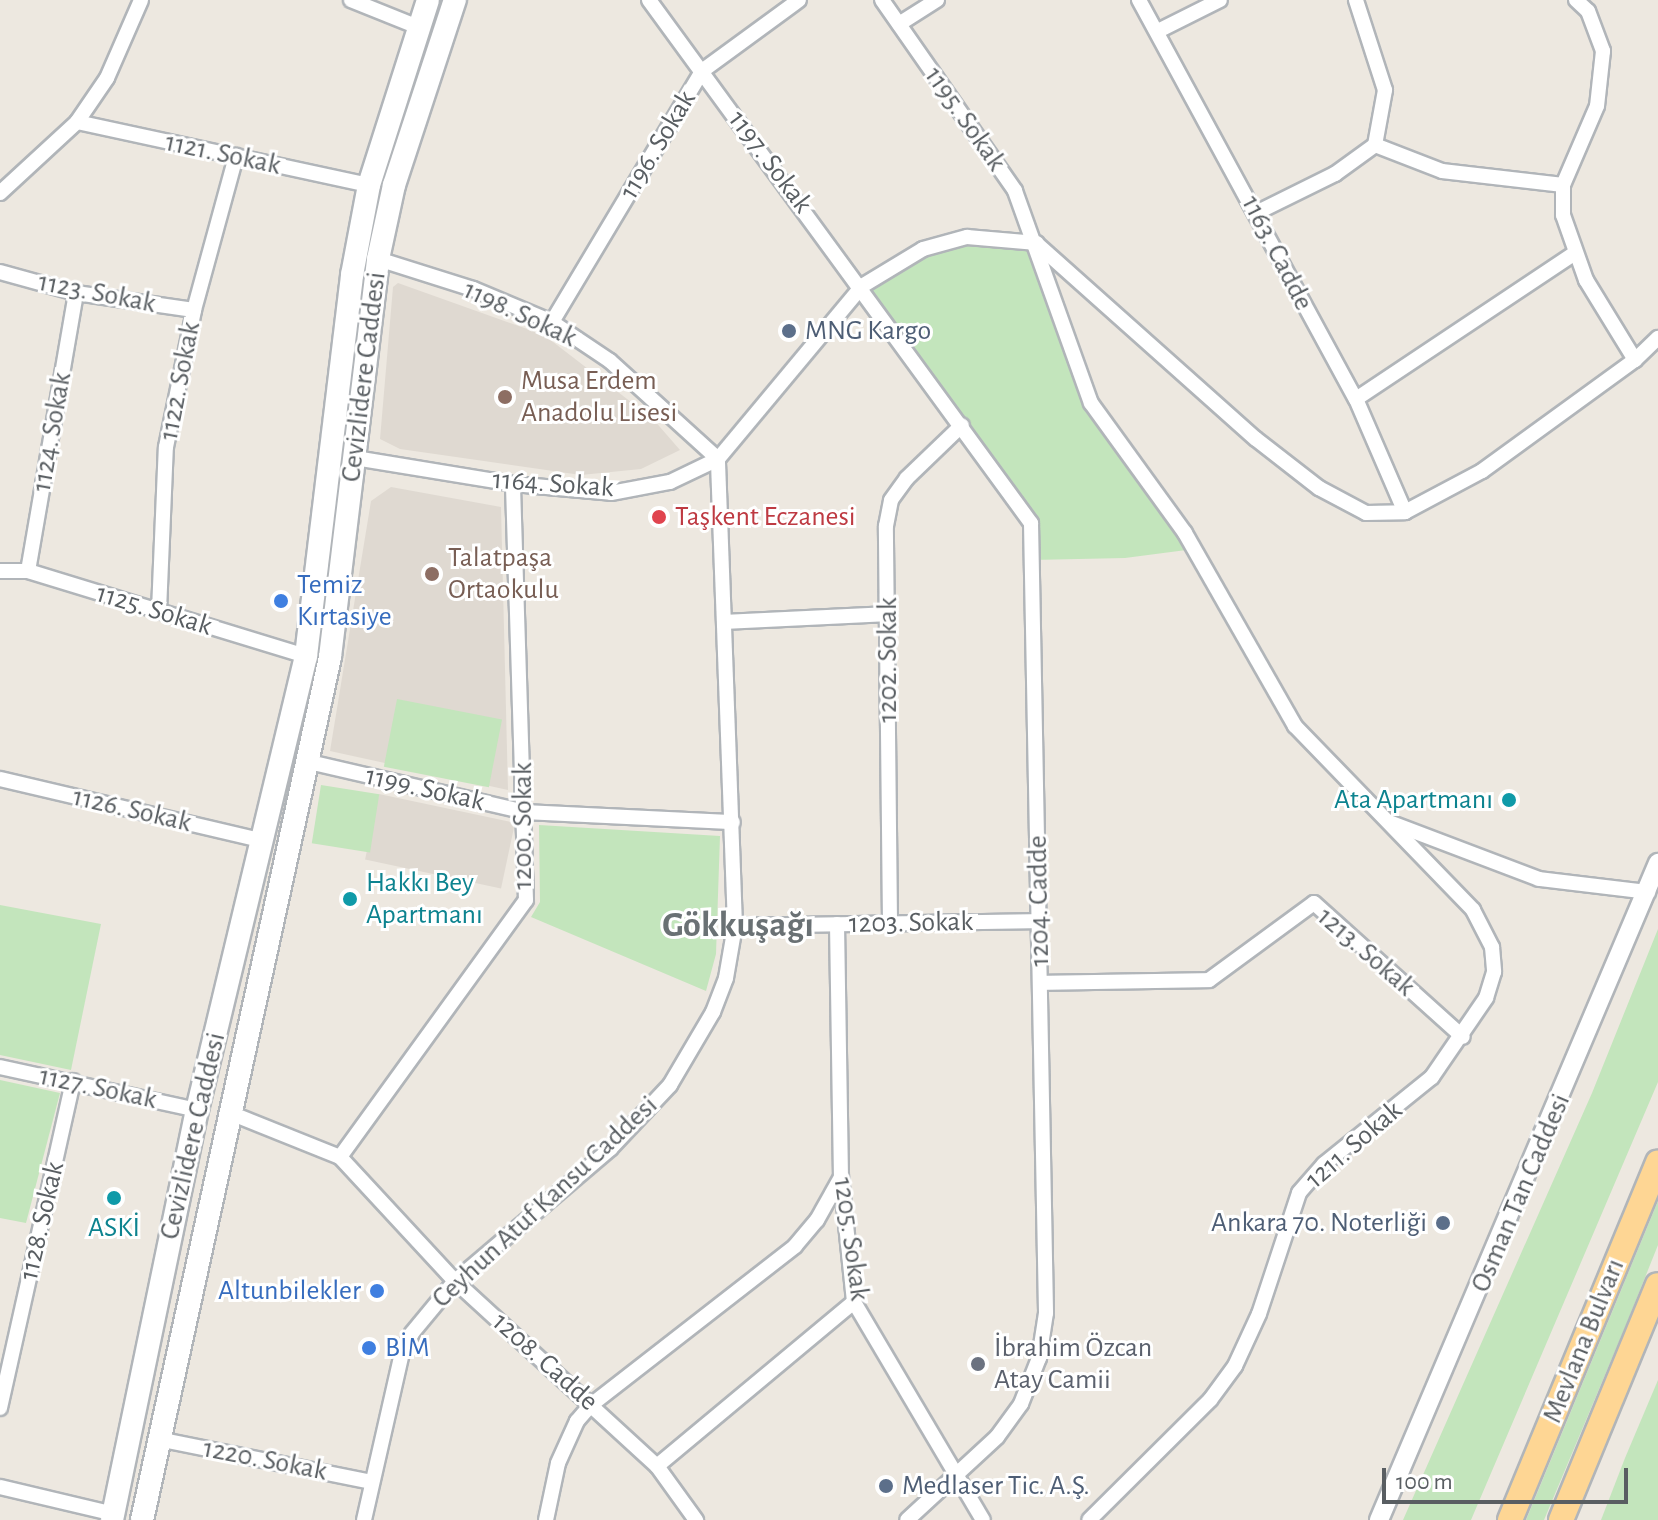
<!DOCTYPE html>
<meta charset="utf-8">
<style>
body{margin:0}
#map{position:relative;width:1658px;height:1520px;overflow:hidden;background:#ede8e0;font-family:"Alegreya Sans",sans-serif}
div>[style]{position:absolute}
.education>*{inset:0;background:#dfd9d1;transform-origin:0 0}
.green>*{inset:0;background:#c3e5bc;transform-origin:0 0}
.roads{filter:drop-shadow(2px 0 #b1b5b9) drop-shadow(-2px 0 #b1b5b9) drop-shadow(0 2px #b1b5b9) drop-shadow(0 -2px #b1b5b9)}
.minor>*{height:14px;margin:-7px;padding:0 7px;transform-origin:7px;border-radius:7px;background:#fff}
.tertiary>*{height:18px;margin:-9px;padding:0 9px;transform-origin:9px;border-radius:9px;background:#fff}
.secondary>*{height:22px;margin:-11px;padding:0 11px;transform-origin:11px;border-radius:11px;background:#fff}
.trunk>*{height:24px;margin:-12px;padding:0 12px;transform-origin:12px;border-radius:12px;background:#fed694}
.dots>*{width:22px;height:22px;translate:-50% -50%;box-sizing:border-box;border:4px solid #fff;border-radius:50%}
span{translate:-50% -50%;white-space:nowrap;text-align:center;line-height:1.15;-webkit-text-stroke:6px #fff;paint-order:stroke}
.street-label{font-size:28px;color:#595e62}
.service-label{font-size:28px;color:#4e5e75}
.left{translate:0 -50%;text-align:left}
.right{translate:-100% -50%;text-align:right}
.education-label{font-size:28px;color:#785e54}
.health-label{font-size:28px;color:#be3a42}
.shop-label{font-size:28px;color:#366cbe}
.culture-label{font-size:28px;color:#0d838f}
.worship-label{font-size:28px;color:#5b616d}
.district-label{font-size:36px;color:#6a7174;font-weight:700}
.scale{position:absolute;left:1382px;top:1468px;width:246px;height:36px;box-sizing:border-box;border:4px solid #595e62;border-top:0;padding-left:10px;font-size:24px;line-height:28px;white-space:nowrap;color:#595e62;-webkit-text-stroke:6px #fff;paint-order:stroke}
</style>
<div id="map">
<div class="education">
<i style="clip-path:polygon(398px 283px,544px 335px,653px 419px,680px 450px,641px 469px,581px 475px,400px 449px,380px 439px,393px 287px)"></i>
<i style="clip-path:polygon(391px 487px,501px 507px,508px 790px,330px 751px,371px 501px)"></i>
<i style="left:379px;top:794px;width:139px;height:67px;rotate:12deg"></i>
</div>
<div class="green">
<i style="clip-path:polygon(967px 237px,1037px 243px,1091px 403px,1194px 549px,1125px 558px,1032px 560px,1031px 523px,862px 286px,923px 249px)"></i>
<i style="left:397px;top:699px;width:107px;height:69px;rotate:11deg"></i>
<i style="left:321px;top:785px;width:59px;height:59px;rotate:9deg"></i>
<i style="clip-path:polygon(539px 825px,720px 836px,716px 954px,706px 991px,531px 917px,540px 902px)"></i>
<i style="clip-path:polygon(0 905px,101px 924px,71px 1070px,0 1055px)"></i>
<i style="clip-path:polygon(1658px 929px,1658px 1082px,1471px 1520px,1403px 1520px,1592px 1093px)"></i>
<i style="clip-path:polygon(0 1080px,60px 1093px,26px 1223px,0 1218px)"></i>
<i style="clip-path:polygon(1658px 1201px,1658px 1245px,1626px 1325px,1544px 1520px,1526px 1520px)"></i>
<i style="clip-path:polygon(1658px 1380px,1658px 1520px,1601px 1520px,1625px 1458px)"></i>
</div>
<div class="roads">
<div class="minor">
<i style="left:351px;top:0;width:72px;rotate:21.9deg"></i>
<i style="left:649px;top:0;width:648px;rotate:53.86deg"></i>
<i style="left:1031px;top:523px;width:790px;rotate:88.91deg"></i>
<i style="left:1046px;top:1313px;width:46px;rotate:98.8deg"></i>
<i style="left:1039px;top:1358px;width:49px;rotate:111.4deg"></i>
<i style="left:1021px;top:1404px;width:41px;rotate:126deg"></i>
<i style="left:997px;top:1437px;width:122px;rotate:137.3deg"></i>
<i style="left:882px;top:0;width:233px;rotate:55.1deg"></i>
<i style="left:1015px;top:191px;width:225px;rotate:70.3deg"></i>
<i style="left:1091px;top:403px;width:160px;rotate:54.1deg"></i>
<i style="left:1185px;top:533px;width:222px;rotate:60.3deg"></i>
<i style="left:1295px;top:726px;width:256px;rotate:45.9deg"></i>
<i style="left:1473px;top:910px;width:42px;rotate:62.8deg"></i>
<i style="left:1492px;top:947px;width:25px;rotate:85deg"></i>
<i style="left:1494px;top:972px;width:27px;rotate:107deg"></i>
<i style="left:1486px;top:998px;width:96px;rotate:124.4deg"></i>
<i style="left:1432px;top:1077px;width:139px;rotate:141.1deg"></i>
<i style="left:1324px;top:1164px;width:38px;rotate:131deg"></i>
<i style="left:1299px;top:1193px;width:127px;rotate:108.3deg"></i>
<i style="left:1259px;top:1314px;width:57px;rotate:114.8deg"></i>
<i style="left:1235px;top:1366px;width:42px;rotate:126.3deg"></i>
<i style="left:1210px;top:1400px;width:170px;rotate:135.2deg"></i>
<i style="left:1139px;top:0;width:454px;rotate:61.5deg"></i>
<i style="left:1356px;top:399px;width:123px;rotate:66.6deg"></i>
<i style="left:1576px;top:0;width:16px;rotate:43deg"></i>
<i style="left:1588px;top:11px;width:43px;rotate:69.4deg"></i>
<i style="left:1603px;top:51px;width:55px;rotate:96.2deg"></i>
<i style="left:1597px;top:106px;width:86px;rotate:113.3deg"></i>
<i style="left:1563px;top:185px;width:30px;rotate:90deg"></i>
<i style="left:1563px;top:215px;width:69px;rotate:70.5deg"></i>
<i style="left:1586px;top:280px;width:94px;rotate:58.5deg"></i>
<i style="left:899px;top:24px;width:45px;rotate:-32.3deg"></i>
<i style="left:1160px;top:30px;width:67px;rotate:-26.6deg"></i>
<i style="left:77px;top:122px;width:299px;rotate:12.2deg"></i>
<i style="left:1375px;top:145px;width:72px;rotate:21.2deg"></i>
<i style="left:1442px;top:171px;width:122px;rotate:6.6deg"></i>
<i style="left:0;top:193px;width:105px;rotate:-42.7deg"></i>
<i style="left:77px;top:122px;width:53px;rotate:-55.7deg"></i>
<i style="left:107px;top:78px;width:85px;rotate:-66.4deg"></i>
<i style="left:1258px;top:212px;width:86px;rotate:-26.3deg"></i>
<i style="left:1335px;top:174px;width:49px;rotate:-35.9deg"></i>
<i style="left:1375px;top:145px;width:56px;rotate:-79.7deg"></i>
<i style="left:1385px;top:90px;width:95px;rotate:-107.9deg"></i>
<i style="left:1037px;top:244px;width:293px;rotate:41.7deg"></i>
<i style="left:1256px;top:439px;width:80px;rotate:37.9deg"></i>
<i style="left:1319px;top:488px;width:53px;rotate:28deg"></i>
<i style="left:1366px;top:513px;width:39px;rotate:-1deg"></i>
<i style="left:1405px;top:512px;width:87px;rotate:-28deg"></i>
<i style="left:1482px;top:471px;width:189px;rotate:-36deg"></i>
<i style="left:1635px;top:360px;width:32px;rotate:-44deg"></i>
<i style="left:0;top:272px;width:79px;rotate:15.4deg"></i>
<i style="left:76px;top:293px;width:119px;rotate:8.2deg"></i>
<i style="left:552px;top:322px;width:292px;rotate:-59.1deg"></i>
<i style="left:702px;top:71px;width:120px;rotate:-36.2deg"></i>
<i style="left:1356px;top:399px;width:263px;rotate:-33.7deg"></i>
<i style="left:355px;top:458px;width:160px;rotate:9.3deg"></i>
<i style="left:513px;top:484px;width:98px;rotate:5.2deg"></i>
<i style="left:611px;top:493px;width:60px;rotate:-10.6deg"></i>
<i style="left:670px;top:482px;width:53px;rotate:-25.6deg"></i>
<i style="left:718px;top:459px;width:225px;rotate:-50.2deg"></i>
<i style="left:862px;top:286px;width:71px;rotate:-31.2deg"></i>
<i style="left:923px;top:249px;width:46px;rotate:-15.3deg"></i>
<i style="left:967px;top:237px;width:70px;rotate:4.9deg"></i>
<i style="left:0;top:571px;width:28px"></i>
<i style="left:28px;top:571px;width:291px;rotate:17deg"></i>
<i style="left:28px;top:571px;width:282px;rotate:-80.2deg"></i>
<i style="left:159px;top:611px;width:164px;rotate:-87.6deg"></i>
<i style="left:166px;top:447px;width:140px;rotate:-78.4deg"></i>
<i style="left:194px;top:310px;width:160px;rotate:-74.7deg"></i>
<i style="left:725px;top:622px;width:163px;rotate:-2.8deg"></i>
<i style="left:309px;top:762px;width:223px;rotate:13deg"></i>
<i style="left:526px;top:812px;width:207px;rotate:2.8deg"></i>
<i style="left:0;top:779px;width:271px;rotate:13.2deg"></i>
<i style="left:1389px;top:822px;width:160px;rotate:20.8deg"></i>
<i style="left:1539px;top:879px;width:110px;rotate:6.8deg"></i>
<i style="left:890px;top:923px;width:397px;rotate:-90.6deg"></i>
<i style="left:886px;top:526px;width:26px;rotate:-79deg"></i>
<i style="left:891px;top:500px;width:27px;rotate:-54deg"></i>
<i style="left:907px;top:478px;width:76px;rotate:-43.9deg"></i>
<i style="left:837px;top:924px;width:252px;rotate:89.1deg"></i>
<i style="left:841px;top:1176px;width:127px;rotate:84.1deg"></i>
<i style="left:854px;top:1302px;width:253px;rotate:59.4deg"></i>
<i style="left:735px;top:926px;width:304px;rotate:-0.9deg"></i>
<i style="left:1041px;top:983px;width:168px;rotate:-1deg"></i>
<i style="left:1209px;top:980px;width:130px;rotate:-36.3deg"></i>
<i style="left:1314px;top:903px;width:200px;rotate:42deg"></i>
<i style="left:0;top:1067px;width:202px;rotate:12.3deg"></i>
<i style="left:228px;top:1112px;width:121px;rotate:21.9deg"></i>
<i style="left:340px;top:1157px;width:169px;rotate:47.2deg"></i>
<i style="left:455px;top:1281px;width:274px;rotate:42.5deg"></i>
<i style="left:657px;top:1466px;width:67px;rotate:54.2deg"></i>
<i style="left:340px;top:1157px;width:317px;rotate:-54.1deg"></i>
<i style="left:526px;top:900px;width:416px;rotate:-91.8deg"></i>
<i style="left:0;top:1408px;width:335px;rotate:-77.4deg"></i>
<i style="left:158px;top:1439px;width:218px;rotate:11.4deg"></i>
<i style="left:657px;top:1466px;width:256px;rotate:-39.8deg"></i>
<i style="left:0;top:1487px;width:117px;rotate:13.3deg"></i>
<i style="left:364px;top:1520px;width:171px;rotate:-77.2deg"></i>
<i style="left:402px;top:1353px;width:22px;rotate:-63deg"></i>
<i style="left:412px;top:1333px;width:67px;rotate:-50.4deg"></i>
<i style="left:455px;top:1281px;width:204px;rotate:-40.4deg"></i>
<i style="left:610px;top:1149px;width:88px;rotate:-46.8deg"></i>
<i style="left:670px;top:1085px;width:85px;rotate:-59.5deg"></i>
<i style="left:713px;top:1012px;width:36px;rotate:-69deg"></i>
<i style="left:726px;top:978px;width:53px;rotate:-80.2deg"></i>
<i style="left:735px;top:926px;width:467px;rotate:-92.1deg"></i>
<i style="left:718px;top:459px;width:146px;rotate:-137.8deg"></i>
<i style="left:610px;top:361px;width:70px;rotate:-146.1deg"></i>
<i style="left:552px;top:322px;width:86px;rotate:-157.3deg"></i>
<i style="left:473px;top:289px;width:100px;rotate:-162.5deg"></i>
<i style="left:546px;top:1520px;width:58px;rotate:-78.1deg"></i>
<i style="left:558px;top:1463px;width:46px;rotate:-65.7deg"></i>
<i style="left:577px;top:1421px;width:21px;rotate:-49deg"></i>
<i style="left:591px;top:1405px;width:259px;rotate:-37.9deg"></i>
<i style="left:795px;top:1246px;width:34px;rotate:-50deg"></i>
<i style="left:817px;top:1220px;width:49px;rotate:-60.8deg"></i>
</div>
<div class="tertiary">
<i style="left:1379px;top:1520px;width:714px;rotate:-66.99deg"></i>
</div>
<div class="secondary">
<i style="left:112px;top:1520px;width:419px;rotate:-78.3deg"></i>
<i style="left:197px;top:1110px;width:467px;rotate:-76.5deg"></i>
<i style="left:306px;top:656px;width:384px;rotate:-83.1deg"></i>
<i style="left:352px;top:275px;width:92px;rotate:-79.3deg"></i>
<i style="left:369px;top:185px;width:194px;rotate:-72.3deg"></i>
<i style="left:142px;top:1520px;width:883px;rotate:-77.71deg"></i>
<i style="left:330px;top:657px;width:401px;rotate:-83.1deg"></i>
<i style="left:378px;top:259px;width:76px;rotate:-77.8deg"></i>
<i style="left:394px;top:185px;width:195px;rotate:-71.8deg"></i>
</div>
<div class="trunk">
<i style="left:1510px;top:1520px;width:387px;rotate:-67.5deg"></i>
<i style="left:1561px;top:1520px;width:254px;rotate:-67.6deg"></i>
</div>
</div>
<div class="dots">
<i style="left:789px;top:331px;background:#5c6f8a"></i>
<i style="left:505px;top:397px;background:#8d6e63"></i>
<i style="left:659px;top:517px;background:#e0444e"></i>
<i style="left:432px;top:574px;background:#8d6e63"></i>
<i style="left:281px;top:601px;background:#3f7fe0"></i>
<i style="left:1509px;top:800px;background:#0f9aa8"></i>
<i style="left:350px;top:899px;background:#0f9aa8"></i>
<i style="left:114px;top:1198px;background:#0f9aa8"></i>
<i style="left:1443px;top:1223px;background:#5c6f8a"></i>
<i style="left:377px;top:1291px;background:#3f7fe0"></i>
<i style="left:369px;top:1348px;background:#3f7fe0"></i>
<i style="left:978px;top:1364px;background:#6b7280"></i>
<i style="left:886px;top:1486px;background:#5c6f8a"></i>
</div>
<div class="street-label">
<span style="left:965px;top:119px;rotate:55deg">1195. Sokak</span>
<span style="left:658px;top:145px;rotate:-59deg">1196. Sokak</span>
<span style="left:223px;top:154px;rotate:12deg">1121. Sokak</span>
<span style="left:770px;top:162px;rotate:53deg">1197. Sokak</span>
<span style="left:1277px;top:253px;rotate:63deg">1163. Cadde</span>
<span style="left:97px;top:293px;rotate:11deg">1123. Sokak</span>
<span style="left:520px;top:314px;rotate:25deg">1198. Sokak</span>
<span style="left:364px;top:377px;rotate:-83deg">Cevizlidere Caddesi</span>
<span style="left:180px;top:381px;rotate:-79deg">1122. Sokak</span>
<span style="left:52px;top:432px;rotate:-80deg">1124. Sokak</span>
<span style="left:553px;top:484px;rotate:4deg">1164. Sokak</span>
<span style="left:154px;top:610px;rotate:17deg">1125. Sokak</span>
<span style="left:888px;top:660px;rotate:-90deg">1202. Sokak</span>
<span style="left:425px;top:789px;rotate:13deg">1199. Sokak</span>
<span style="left:132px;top:810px;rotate:13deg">1126. Sokak</span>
<span style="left:523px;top:826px;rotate:-90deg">1200. Sokak</span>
<span style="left:1039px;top:901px;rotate:-91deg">1204. Cadde</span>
<span style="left:911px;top:923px;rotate:-1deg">1203. Sokak</span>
<span style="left:1366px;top:952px;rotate:41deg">1213. Sokak</span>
<span style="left:98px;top:1088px;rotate:12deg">1127. Sokak</span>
<span style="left:193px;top:1136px;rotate:-77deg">Cevizlidere Caddesi</span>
<span style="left:1354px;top:1145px;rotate:-41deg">1211. Sokak</span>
<span style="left:1521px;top:1193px;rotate:-67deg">Osman Tan Caddesi</span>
<span style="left:545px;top:1202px;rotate:-43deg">Ceyhun Atuf Kansu Caddesi</span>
<span style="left:42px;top:1221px;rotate:-77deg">1128. Sokak</span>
<span style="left:851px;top:1239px;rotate:82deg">1205. Sokak</span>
<span style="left:1584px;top:1341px;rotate:-68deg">Mevlana Bulvarı</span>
<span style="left:545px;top:1362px;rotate:42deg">1208. Cadde</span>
<span style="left:265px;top:1460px;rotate:11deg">1220. Sokak</span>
</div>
<div class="service-label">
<span class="left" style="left:805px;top:331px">MNG Kargo</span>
<span class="right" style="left:1427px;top:1223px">Ankara 70. Noterliği</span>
<span class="left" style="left:902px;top:1486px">Medlaser Tic. A.Ş.</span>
</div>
<div class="education-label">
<span class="left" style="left:521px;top:397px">Musa Erdem<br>Anadolu Lisesi</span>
<span class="left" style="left:448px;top:574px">Talatpaşa<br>Ortaokulu</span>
</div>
<div class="health-label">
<span class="left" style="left:675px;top:517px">Taşkent Eczanesi</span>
</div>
<div class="shop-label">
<span class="left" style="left:297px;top:601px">Temiz<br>Kırtasiye</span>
<span class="right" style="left:361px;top:1291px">Altunbilekler</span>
<span class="left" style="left:385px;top:1348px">BİM</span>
</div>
<div class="culture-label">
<span class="right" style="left:1493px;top:800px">Ata Apartmanı</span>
<span class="left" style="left:366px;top:899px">Hakkı Bey<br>Apartmanı</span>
<span style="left:114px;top:1228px">ASKİ</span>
</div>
<div class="worship-label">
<span class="left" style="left:994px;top:1364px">İbrahim Özcan<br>Atay Camii</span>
</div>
<div class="district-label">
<span style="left:738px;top:926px">Gökkuşağı</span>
</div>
<div class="scale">100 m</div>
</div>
